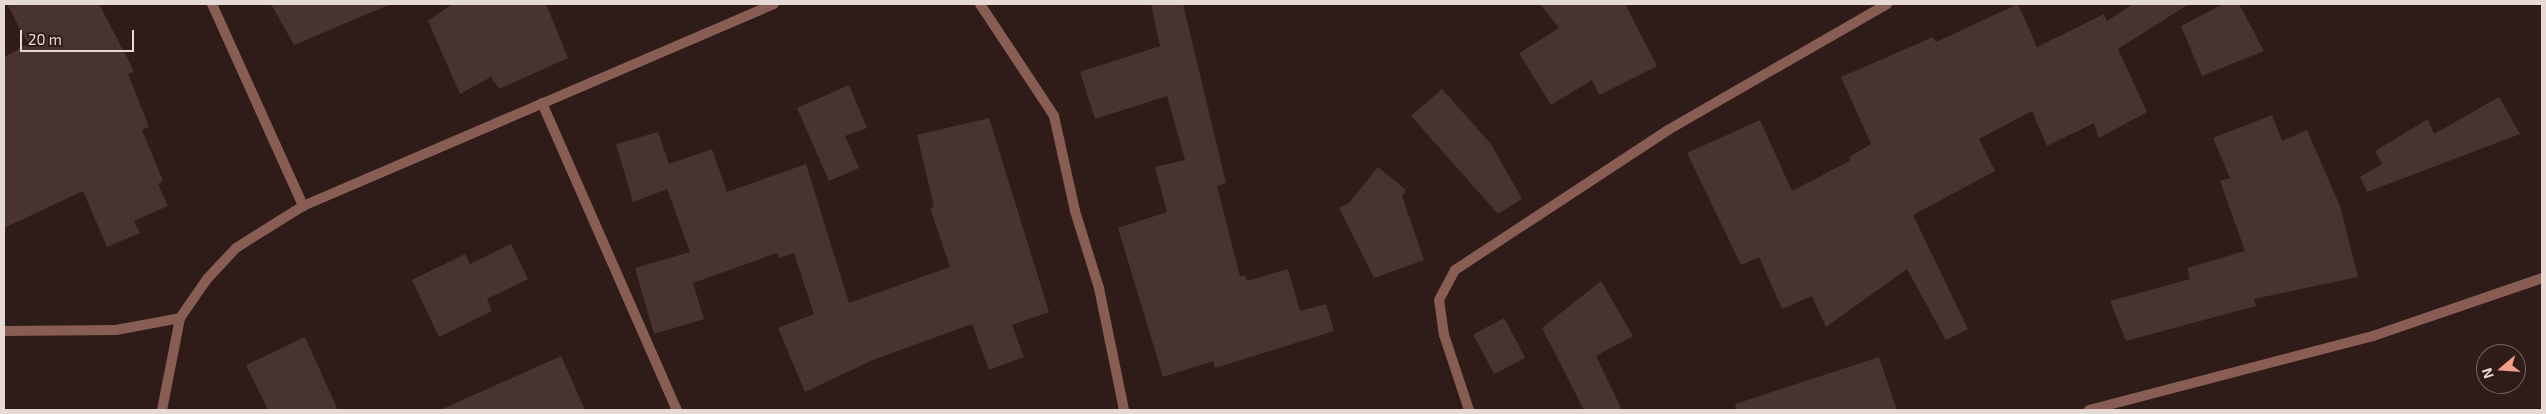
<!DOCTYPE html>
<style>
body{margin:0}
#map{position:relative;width:2546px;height:414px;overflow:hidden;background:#2f1b17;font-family:"Exo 2",sans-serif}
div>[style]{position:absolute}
.building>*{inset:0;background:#49332e;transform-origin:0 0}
.street>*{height:10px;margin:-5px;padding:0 5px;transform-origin:5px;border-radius:5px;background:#875d54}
span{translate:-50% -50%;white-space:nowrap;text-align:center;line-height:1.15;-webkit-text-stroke:4.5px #2f1b17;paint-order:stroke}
.frame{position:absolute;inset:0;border:5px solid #e7d9d5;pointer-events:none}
.north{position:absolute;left:2476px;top:344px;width:50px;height:50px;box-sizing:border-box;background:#2f1b17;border:1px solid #796763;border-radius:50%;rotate:252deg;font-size:14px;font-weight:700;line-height:20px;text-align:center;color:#e7d9d5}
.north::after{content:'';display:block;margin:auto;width:18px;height:22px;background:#f49d8a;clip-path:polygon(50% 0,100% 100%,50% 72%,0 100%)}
.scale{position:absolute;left:20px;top:30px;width:114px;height:22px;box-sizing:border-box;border:2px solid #e7d9d5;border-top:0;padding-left:6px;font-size:15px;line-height:18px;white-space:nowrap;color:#e7d9d5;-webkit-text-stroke:4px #2f1b17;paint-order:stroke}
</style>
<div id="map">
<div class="building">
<i style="clip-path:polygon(7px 4px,99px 4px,134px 71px,128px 74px,149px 127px,142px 130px,163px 181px,158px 184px,168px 206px,134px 221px,140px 233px,107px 247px,83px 191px,4px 228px,4px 57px,28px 44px)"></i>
<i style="clip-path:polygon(271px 4px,391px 4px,294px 45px)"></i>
<i style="clip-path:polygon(452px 4px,546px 4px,568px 58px,499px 89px,491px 77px,460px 94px,428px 21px)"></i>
<i style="clip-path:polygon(1151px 4px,1183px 4px,1226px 183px,1217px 186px,1240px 276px,1245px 275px,1247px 281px,1288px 269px,1300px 311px,1326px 304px,1334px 331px,1215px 368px,1213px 361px,1163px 377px,1118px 228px,1167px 212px,1155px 167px,1185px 160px,1167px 96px,1095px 119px,1080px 72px,1160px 46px)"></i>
<i style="clip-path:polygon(1540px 4px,1625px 4px,1657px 66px,1599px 95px,1592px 80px,1551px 105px,1519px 53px,1559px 28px)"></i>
<i style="clip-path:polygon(2018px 4px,2037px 47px,2104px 14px,2107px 21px,2133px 4px,2189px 4px,2118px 49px,2147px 112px,2099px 138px,2094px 123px,2047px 146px,2032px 111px,1979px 139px,1995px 171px,1913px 215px,1968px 329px,1946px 340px,1907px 269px,1826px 327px,1812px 296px,1782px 309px,1759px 257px,1741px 265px,1687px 153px,1760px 120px,1792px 191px,1851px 160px,1849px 157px,1871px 144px,1841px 77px,1933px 37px,1936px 42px)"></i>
<i style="clip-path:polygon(2223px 4px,2239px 4px,2264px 51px,2202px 76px,2181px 26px)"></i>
<i style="clip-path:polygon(849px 85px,867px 128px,845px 136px,859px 168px,829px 181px,797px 108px)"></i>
<i style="clip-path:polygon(1442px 89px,1491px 144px,1522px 199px,1498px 214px,1411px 116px)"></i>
<i style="clip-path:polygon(2499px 97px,2520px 134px,2367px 192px,2360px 177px,2382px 164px,2375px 151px,2428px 119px,2434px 134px)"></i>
<i style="clip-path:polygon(2272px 115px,2282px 141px,2307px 130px,2340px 206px,2358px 277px,2254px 299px,2256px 306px,2126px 341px,2110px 301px,2190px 279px,2187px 268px,2245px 251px,2220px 181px,2230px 178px,2213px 138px)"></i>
<i style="clip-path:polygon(989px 118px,1049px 312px,1012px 325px,1024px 357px,989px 370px,972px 324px,873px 360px,805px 392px,778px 328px,814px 314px,794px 253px,779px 258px,777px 253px,693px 283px,704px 319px,654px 334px,635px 268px,690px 252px,667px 189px,633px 202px,616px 144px,658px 132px,669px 164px,712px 149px,727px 192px,806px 164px,849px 303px,950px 267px,930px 208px,934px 207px,917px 135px)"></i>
<i style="clip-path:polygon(1378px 167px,1406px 190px,1402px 196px,1424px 260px,1374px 278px,1339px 208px,1349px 203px)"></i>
<i style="clip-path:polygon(511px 244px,528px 279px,487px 299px,492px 311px,439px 337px,412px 280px,465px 254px,470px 264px)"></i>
<i style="clip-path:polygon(1601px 281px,1633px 336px,1596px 356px,1622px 410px,1584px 410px,1542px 328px)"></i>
<i style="left:1504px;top:318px;width:45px;height:35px;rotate:62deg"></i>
<i style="clip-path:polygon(305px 337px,338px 410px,268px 410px,246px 365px)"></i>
<i style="clip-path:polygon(561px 356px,585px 410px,440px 410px)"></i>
<i style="clip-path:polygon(1879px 357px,1897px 410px,1736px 410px,1735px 404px)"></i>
</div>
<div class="street">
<i style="left:212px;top:4px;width:222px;rotate:65.7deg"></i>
<i style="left:980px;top:4px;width:134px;rotate:56.5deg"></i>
<i style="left:1054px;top:116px;width:97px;rotate:77.5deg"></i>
<i style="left:1075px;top:211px;width:81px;rotate:72.7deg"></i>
<i style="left:1099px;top:288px;width:125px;rotate:78.4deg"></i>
<i style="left:542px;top:103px;width:335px;rotate:66.3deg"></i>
<i style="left:4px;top:331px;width:112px;rotate:-0.5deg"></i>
<i style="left:116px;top:330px;width:65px;rotate:-10.6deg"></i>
<i style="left:162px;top:410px;width:94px;rotate:-78.9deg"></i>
<i style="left:180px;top:318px;width:47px;rotate:-55.3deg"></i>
<i style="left:207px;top:279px;width:42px;rotate:-46.9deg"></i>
<i style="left:236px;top:248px;width:79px;rotate:-32.1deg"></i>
<i style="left:303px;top:206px;width:512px;rotate:-23.21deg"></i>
<i style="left:1469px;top:410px;width:79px;rotate:-108.4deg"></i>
<i style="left:1444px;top:335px;width:35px;rotate:-98deg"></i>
<i style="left:1439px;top:300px;width:34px;rotate:-62deg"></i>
<i style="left:1455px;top:270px;width:255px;rotate:-33.3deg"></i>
<i style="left:1668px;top:130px;width:253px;rotate:-29.9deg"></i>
<i style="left:2089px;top:410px;width:293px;rotate:-14.6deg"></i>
<i style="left:2373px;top:336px;width:179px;rotate:-18.9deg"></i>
</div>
<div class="frame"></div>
<div class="north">N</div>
<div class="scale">20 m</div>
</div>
